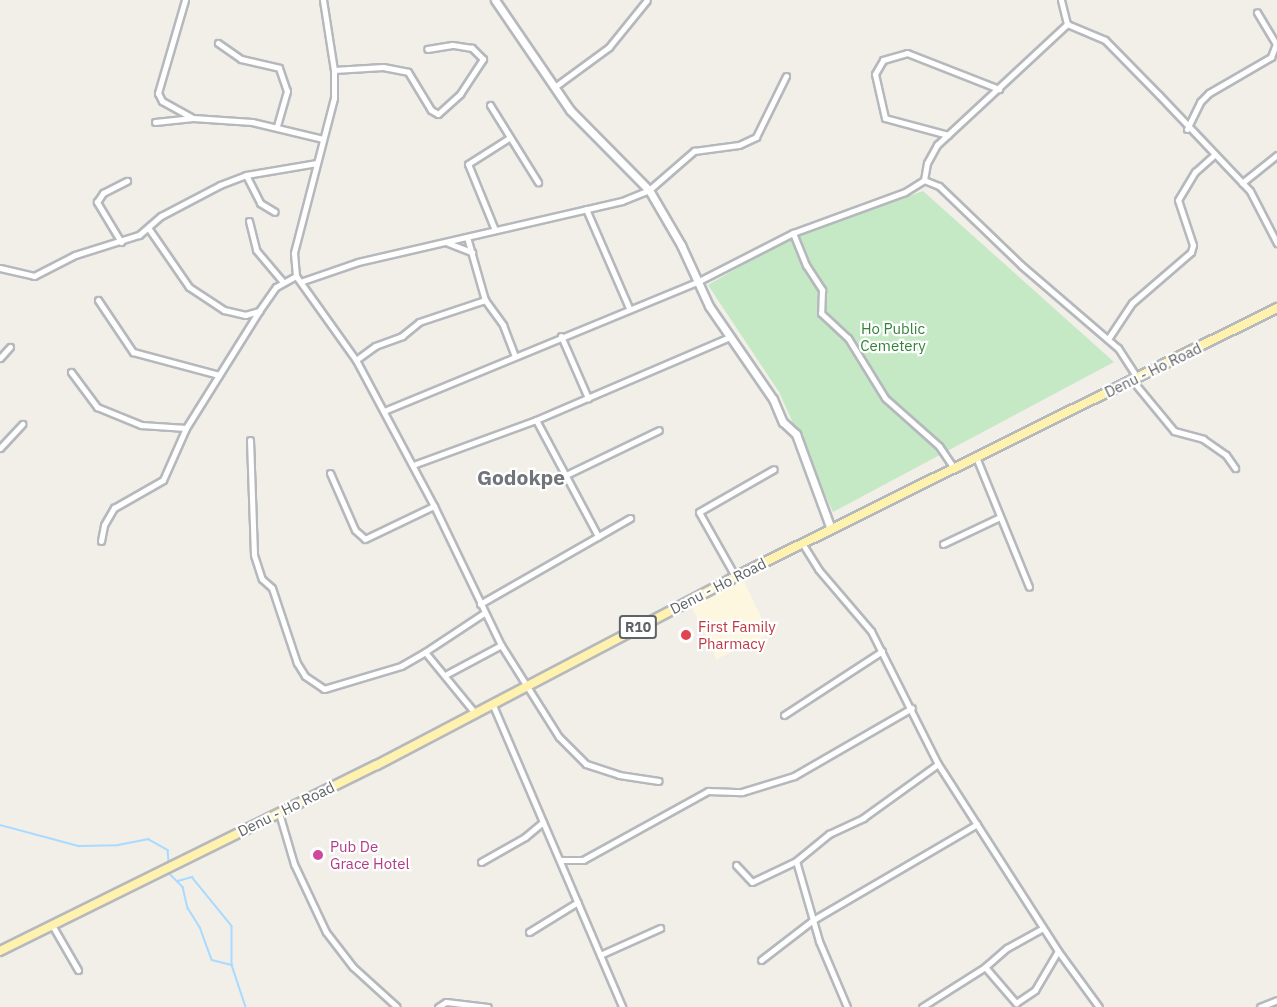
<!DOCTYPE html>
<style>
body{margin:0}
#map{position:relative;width:1277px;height:1007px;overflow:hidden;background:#f1efe8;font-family:"IBM Plex Sans",sans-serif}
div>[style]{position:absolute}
.commercial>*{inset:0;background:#fef7e0;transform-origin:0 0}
.green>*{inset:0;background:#c5e8c5}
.stream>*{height:1.5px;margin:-0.75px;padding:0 0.75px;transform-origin:0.75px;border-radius:0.75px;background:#aadaff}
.roads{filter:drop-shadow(2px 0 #b5b8bc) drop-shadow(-2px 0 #b5b8bc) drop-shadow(0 2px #b5b8bc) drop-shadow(0 -2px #b5b8bc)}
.minor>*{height:5px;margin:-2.5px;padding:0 2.5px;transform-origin:2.5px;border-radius:2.5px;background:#fff}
.tertiary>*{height:7px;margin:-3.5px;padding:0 3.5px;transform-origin:3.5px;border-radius:3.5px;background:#fff}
.primary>*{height:8px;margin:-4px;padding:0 4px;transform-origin:4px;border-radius:4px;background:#fff2af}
.dots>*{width:16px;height:16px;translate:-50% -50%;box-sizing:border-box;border:3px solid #fff;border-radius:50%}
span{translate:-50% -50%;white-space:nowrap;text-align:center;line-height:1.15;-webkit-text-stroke:4.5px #fff;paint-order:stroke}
.shield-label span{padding:2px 4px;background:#fff;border:2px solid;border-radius:4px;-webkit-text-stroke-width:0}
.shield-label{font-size:14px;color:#5f6368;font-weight:700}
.park-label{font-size:15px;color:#348238}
.street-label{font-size:15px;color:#5f6368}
.health-label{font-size:15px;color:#be3a42}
.left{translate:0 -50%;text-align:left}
.hotel-label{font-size:15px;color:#b23c85}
.district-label{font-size:21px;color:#70757a;font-weight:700}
</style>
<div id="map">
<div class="commercial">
<i style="left:744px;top:581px;width:59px;height:58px;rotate:65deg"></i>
</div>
<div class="green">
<i style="clip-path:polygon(923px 191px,1114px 362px,833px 512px,779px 392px,708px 285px,783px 242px)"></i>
</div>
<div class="stream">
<i style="left:0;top:825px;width:82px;rotate:14.9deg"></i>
<i style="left:79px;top:846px;width:39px;rotate:-1deg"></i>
<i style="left:118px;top:845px;width:31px;rotate:-11deg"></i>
<i style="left:148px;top:839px;width:23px;rotate:29deg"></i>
<i style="left:168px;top:850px;width:12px;rotate:85deg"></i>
<i style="left:169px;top:873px;width:20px;rotate:45deg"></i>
<i style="left:183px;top:887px;width:22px;rotate:77deg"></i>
<i style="left:188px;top:908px;width:22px;rotate:58deg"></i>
<i style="left:200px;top:927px;width:35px;rotate:70deg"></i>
<i style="left:212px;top:960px;width:21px;rotate:14deg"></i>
<i style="left:232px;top:965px;width:44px;rotate:71.6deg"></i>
<i style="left:178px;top:881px;width:15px;rotate:-16deg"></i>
<i style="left:192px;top:877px;width:63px;rotate:50.8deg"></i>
<i style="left:232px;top:926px;width:39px;rotate:90deg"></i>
</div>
<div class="roads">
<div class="minor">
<i style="left:185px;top:0;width:97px;rotate:106.2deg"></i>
<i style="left:158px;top:93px;width:9px;rotate:63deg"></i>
<i style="left:162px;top:101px;width:33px;rotate:29deg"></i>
<i style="left:323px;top:0;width:71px;rotate:81.1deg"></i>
<i style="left:334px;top:70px;width:28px;rotate:90deg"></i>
<i style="left:334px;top:98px;width:160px;rotate:104.5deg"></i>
<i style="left:294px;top:253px;width:23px;rotate:85deg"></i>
<i style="left:296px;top:276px;width:103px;rotate:54.5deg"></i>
<i style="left:356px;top:360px;width:166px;rotate:61.9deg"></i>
<i style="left:434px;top:506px;width:154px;rotate:64.3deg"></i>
<i style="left:501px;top:645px;width:109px;rotate:57.8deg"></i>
<i style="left:559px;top:737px;width:38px;rotate:45deg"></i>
<i style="left:586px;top:764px;width:35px;rotate:18deg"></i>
<i style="left:619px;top:775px;width:40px;rotate:8.5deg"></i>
<i style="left:1061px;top:0;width:25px;rotate:76deg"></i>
<i style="left:1067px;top:24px;width:41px;rotate:22.8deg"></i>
<i style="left:1105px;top:40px;width:77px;rotate:45.5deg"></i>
<i style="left:1159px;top:95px;width:132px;rotate:46.5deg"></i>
<i style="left:1250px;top:191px;width:59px;rotate:62.6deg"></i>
<i style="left:218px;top:43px;width:28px;rotate:35deg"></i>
<i style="left:241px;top:59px;width:39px;rotate:13deg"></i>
<i style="left:279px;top:68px;width:24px;rotate:71deg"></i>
<i style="left:287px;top:91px;width:36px;rotate:106deg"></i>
<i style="left:334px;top:70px;width:49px;rotate:-3.5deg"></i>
<i style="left:383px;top:67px;width:25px;rotate:11deg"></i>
<i style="left:408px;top:72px;width:44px;rotate:58.8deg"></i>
<i style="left:431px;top:110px;width:8px;rotate:30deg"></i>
<i style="left:438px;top:114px;width:30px;rotate:-42deg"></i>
<i style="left:460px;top:94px;width:42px;rotate:-56.7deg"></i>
<i style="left:483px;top:59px;width:16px;rotate:-135deg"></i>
<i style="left:472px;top:48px;width:20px;rotate:-171deg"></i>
<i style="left:452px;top:45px;width:25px;rotate:171deg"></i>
<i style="left:556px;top:86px;width:66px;rotate:-36.3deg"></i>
<i style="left:609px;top:47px;width:60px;rotate:-51deg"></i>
<i style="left:490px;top:105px;width:91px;rotate:58.1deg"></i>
<i style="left:155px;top:122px;width:38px;rotate:-6deg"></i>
<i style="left:193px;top:118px;width:59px;rotate:3.9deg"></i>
<i style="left:252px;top:122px;width:73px;rotate:13.5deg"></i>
<i style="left:1187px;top:129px;width:30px;rotate:-64deg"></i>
<i style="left:1200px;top:102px;width:13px;rotate:-45deg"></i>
<i style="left:1209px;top:93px;width:72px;rotate:-30.1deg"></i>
<i style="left:1271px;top:57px;width:14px;rotate:-69deg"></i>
<i style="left:1276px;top:44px;width:37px;rotate:-121deg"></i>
<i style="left:948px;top:135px;width:65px;rotate:-164.9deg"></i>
<i style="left:885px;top:118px;width:45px;rotate:-102.8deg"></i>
<i style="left:875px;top:74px;width:16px;rotate:-60deg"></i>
<i style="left:883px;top:60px;width:25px;rotate:-16deg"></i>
<i style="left:907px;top:53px;width:99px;rotate:21.4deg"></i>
<i style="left:246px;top:175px;width:31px;rotate:63deg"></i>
<i style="left:260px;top:203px;width:17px;rotate:31deg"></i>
<i style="left:924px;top:180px;width:16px;rotate:22deg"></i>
<i style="left:939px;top:186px;width:114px;rotate:43.9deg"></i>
<i style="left:1021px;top:265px;width:128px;rotate:40.6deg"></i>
<i style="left:1118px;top:348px;width:35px;rotate:57deg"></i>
<i style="left:1242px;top:183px;width:45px;rotate:-38.7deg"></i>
<i style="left:586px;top:209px;width:108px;rotate:66.5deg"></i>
<i style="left:249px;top:221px;width:30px;rotate:76deg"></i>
<i style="left:256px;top:250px;width:42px;rotate:49.8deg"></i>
<i style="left:149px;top:229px;width:70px;rotate:55.4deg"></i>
<i style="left:189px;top:287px;width:42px;rotate:33.3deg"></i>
<i style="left:224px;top:310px;width:22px;rotate:13deg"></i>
<i style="left:245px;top:315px;width:15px;rotate:-16deg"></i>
<i style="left:259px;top:311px;width:29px;rotate:-55deg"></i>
<i style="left:276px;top:287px;width:23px;rotate:-29deg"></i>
<i style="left:495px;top:230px;width:71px;rotate:-112.2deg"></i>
<i style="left:468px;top:164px;width:49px;rotate:-32.4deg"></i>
<i style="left:793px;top:233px;width:35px;rotate:68deg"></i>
<i style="left:806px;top:265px;width:30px;rotate:57deg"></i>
<i style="left:822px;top:290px;width:23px;rotate:92deg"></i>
<i style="left:821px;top:313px;width:37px;rotate:43deg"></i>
<i style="left:848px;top:338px;width:70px;rotate:58.3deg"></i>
<i style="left:885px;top:398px;width:72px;rotate:41.6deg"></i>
<i style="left:939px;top:446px;width:27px;rotate:56deg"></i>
<i style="left:467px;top:237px;width:66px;rotate:74.1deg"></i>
<i style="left:121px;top:242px;width:47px;rotate:-121deg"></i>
<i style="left:97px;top:202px;width:11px;rotate:-56deg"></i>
<i style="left:103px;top:193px;width:27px;rotate:-27deg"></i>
<i style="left:448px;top:243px;width:26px;rotate:21deg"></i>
<i style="left:0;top:268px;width:35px;rotate:13deg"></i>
<i style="left:34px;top:276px;width:46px;rotate:-27.1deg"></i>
<i style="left:75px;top:255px;width:67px;rotate:-17.4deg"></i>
<i style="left:139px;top:235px;width:29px;rotate:-41deg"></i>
<i style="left:161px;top:216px;width:67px;rotate:-27.7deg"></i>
<i style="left:220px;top:185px;width:28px;rotate:-21deg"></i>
<i style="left:246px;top:175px;width:72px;rotate:-9.6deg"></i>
<i style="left:303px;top:281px;width:58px;rotate:-19.1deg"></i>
<i style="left:358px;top:262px;width:271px;rotate:-13deg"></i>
<i style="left:622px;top:201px;width:29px;rotate:-22deg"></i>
<i style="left:649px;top:190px;width:60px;rotate:-40.9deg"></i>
<i style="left:694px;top:151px;width:45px;rotate:-7.6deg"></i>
<i style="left:739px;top:145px;width:19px;rotate:-25deg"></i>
<i style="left:756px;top:137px;width:68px;rotate:-63.8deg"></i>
<i style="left:98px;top:300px;width:63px;rotate:56.1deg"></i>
<i style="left:133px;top:352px;width:89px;rotate:15deg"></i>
<i style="left:561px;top:336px;width:68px;rotate:66.5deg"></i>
<i style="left:1108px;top:339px;width:43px;rotate:-56.3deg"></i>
<i style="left:1132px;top:303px;width:78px;rotate:-40.8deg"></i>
<i style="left:1191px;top:252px;width:7px;rotate:-74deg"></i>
<i style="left:1193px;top:245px;width:47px;rotate:-108.4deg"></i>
<i style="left:1178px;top:200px;width:33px;rotate:-59deg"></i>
<i style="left:1195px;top:172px;width:25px;rotate:-42deg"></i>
<i style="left:0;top:358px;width:15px;rotate:-48deg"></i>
<i style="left:356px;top:360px;width:24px;rotate:-36deg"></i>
<i style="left:375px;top:346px;width:29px;rotate:-20deg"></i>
<i style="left:402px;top:336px;width:22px;rotate:-39deg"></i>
<i style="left:419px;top:322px;width:70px;rotate:-18.4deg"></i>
<i style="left:485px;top:300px;width:31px;rotate:54deg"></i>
<i style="left:503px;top:325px;width:33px;rotate:69deg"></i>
<i style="left:71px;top:372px;width:44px;rotate:53.4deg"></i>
<i style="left:97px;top:407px;width:48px;rotate:22.2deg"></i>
<i style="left:141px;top:425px;width:45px;rotate:3.8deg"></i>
<i style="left:1132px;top:380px;width:66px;rotate:50.5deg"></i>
<i style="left:1174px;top:431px;width:30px;rotate:15deg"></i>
<i style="left:1203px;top:439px;width:28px;rotate:35deg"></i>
<i style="left:1226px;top:455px;width:16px;rotate:55deg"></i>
<i style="left:384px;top:411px;width:341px;rotate:-22.4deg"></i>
<i style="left:699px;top:281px;width:106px;rotate:-27.1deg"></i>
<i style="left:793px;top:233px;width:119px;rotate:-20.1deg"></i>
<i style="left:905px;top:192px;width:22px;rotate:-32deg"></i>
<i style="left:924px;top:180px;width:17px;rotate:-80deg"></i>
<i style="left:927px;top:163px;width:21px;rotate:-61deg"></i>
<i style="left:937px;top:145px;width:178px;rotate:-42.9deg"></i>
<i style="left:536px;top:420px;width:132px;rotate:61.9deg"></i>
<i style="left:250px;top:440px;width:115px;rotate:88deg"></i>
<i style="left:254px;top:555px;width:25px;rotate:72deg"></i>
<i style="left:262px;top:579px;width:13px;rotate:42deg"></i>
<i style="left:272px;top:588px;width:79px;rotate:71.6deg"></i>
<i style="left:297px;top:663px;width:15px;rotate:58deg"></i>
<i style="left:305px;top:676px;width:23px;rotate:34deg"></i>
<i style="left:324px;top:689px;width:80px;rotate:-16.6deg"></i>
<i style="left:401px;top:666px;width:28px;rotate:-30deg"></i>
<i style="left:425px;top:652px;width:79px;rotate:50.7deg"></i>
<i style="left:0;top:448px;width:33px;rotate:-47deg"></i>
<i style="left:976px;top:457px;width:140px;rotate:67.8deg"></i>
<i style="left:413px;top:465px;width:131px;rotate:-20.1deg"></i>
<i style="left:536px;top:420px;width:211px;rotate:-23.2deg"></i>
<i style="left:330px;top:473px;width:62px;rotate:66.3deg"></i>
<i style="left:355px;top:530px;width:13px;rotate:42deg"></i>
<i style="left:365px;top:539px;width:76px;rotate:-25.6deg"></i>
<i style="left:566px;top:475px;width:103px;rotate:-25.8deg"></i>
<i style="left:101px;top:541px;width:16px;rotate:-79deg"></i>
<i style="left:104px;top:525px;width:20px;rotate:-60deg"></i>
<i style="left:114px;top:508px;width:56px;rotate:-29.7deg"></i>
<i style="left:163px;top:480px;width:57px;rotate:-66.1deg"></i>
<i style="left:186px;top:428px;width:138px;rotate:-58deg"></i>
<i style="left:802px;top:543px;width:31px;rotate:58deg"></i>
<i style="left:818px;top:569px;width:82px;rotate:49.5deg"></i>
<i style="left:871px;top:631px;width:149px;rotate:63.3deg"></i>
<i style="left:938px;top:764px;width:222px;rotate:57.3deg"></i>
<i style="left:1058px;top:951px;width:69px;rotate:53.8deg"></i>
<i style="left:943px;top:544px;width:63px;rotate:-25.3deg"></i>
<i style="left:735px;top:576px;width:73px;rotate:-119.4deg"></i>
<i style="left:699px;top:512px;width:86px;rotate:-29.8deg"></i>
<i style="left:480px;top:604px;width:173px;rotate:-29.8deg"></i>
<i style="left:425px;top:652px;width:71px;rotate:-33.5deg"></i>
<i style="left:447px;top:674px;width:61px;rotate:-28.2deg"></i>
<i style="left:492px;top:703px;width:331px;rotate:66.8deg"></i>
<i style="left:784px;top:715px;width:117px;rotate:-33.1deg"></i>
<i style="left:279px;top:813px;width:53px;rotate:73.6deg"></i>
<i style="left:294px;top:864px;width:75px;rotate:64.8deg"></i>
<i style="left:326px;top:932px;width:44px;rotate:52.4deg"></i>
<i style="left:353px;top:967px;width:59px;rotate:42.3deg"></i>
<i style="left:560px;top:860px;width:23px"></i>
<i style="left:583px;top:860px;width:143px;rotate:-28.9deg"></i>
<i style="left:708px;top:791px;width:34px;rotate:2deg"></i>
<i style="left:742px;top:792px;width:54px;rotate:-17.1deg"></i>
<i style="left:794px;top:776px;width:136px;rotate:-30deg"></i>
<i style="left:481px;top:862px;width:51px;rotate:-29.6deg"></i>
<i style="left:525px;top:837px;width:23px;rotate:-40deg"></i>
<i style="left:736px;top:865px;width:23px;rotate:47deg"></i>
<i style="left:752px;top:882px;width:49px;rotate:-25.5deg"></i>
<i style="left:52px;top:925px;width:52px;rotate:60deg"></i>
<i style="left:529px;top:932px;width:57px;rotate:-31.5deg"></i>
<i style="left:600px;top:955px;width:66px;rotate:-24.2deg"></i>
<i style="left:761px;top:960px;width:66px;rotate:-37.6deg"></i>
<i style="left:813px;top:920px;width:190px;rotate:-30.3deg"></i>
<i style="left:985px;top:967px;width:48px;rotate:49.3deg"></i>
<i style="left:1016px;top:1003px;width:23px;rotate:-34deg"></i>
<i style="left:1035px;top:990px;width:45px;rotate:-59.5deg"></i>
<i style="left:438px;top:1007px;width:9px;rotate:-32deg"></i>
<i style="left:446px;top:1002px;width:42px;rotate:6.8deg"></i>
<i style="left:847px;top:1007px;width:72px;rotate:-113deg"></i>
<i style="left:819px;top:941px;width:83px;rotate:-106deg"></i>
<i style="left:796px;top:861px;width:43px;rotate:-39.3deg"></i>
<i style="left:829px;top:834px;width:38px;rotate:-25deg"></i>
<i style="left:863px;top:818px;width:92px;rotate:-35.8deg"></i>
<i style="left:922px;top:1007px;width:75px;rotate:-32.4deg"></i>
<i style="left:985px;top:967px;width:29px;rotate:-41deg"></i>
<i style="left:1007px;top:948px;width:41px;rotate:-29.1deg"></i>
<i style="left:1260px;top:1007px;width:18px;rotate:-22deg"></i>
</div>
<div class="tertiary">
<i style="left:495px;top:0;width:133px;rotate:55.7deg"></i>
<i style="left:570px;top:110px;width:112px;rotate:45.4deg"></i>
<i style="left:649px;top:190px;width:64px;rotate:59.8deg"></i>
<i style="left:681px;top:245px;width:67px;rotate:65.3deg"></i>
<i style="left:709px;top:306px;width:113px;rotate:55.5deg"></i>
<i style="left:773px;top:399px;width:25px;rotate:67deg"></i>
<i style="left:783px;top:422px;width:18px;rotate:43deg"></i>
<i style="left:796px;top:434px;width:101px;rotate:69.8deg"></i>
</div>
<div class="primary">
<i style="left:0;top:951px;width:420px;rotate:-26.3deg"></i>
<i style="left:377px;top:765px;width:400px;rotate:-27.7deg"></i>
<i style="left:731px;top:579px;width:610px;rotate:-26.4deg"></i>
</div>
</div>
<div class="dots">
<i style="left:686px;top:635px;background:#e0444e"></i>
<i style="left:318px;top:855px;background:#d1479c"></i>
</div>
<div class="shield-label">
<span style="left:638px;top:627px">R10</span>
</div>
<div class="park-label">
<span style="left:893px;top:337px">Ho Public<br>Cemetery</span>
</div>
<div class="street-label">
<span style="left:1153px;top:370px;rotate:-26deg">Denu - Ho Road</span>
<span style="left:718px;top:586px;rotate:-27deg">Denu - Ho Road</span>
<span style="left:286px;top:809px;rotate:-26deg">Denu - Ho Road</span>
</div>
<div class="health-label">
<span class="left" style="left:698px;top:635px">First Family<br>Pharmacy</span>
</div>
<div class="hotel-label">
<span class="left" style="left:330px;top:855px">Pub De<br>Grace Hotel</span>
</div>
<div class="district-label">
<span style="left:521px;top:477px">Godokpe</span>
</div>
</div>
